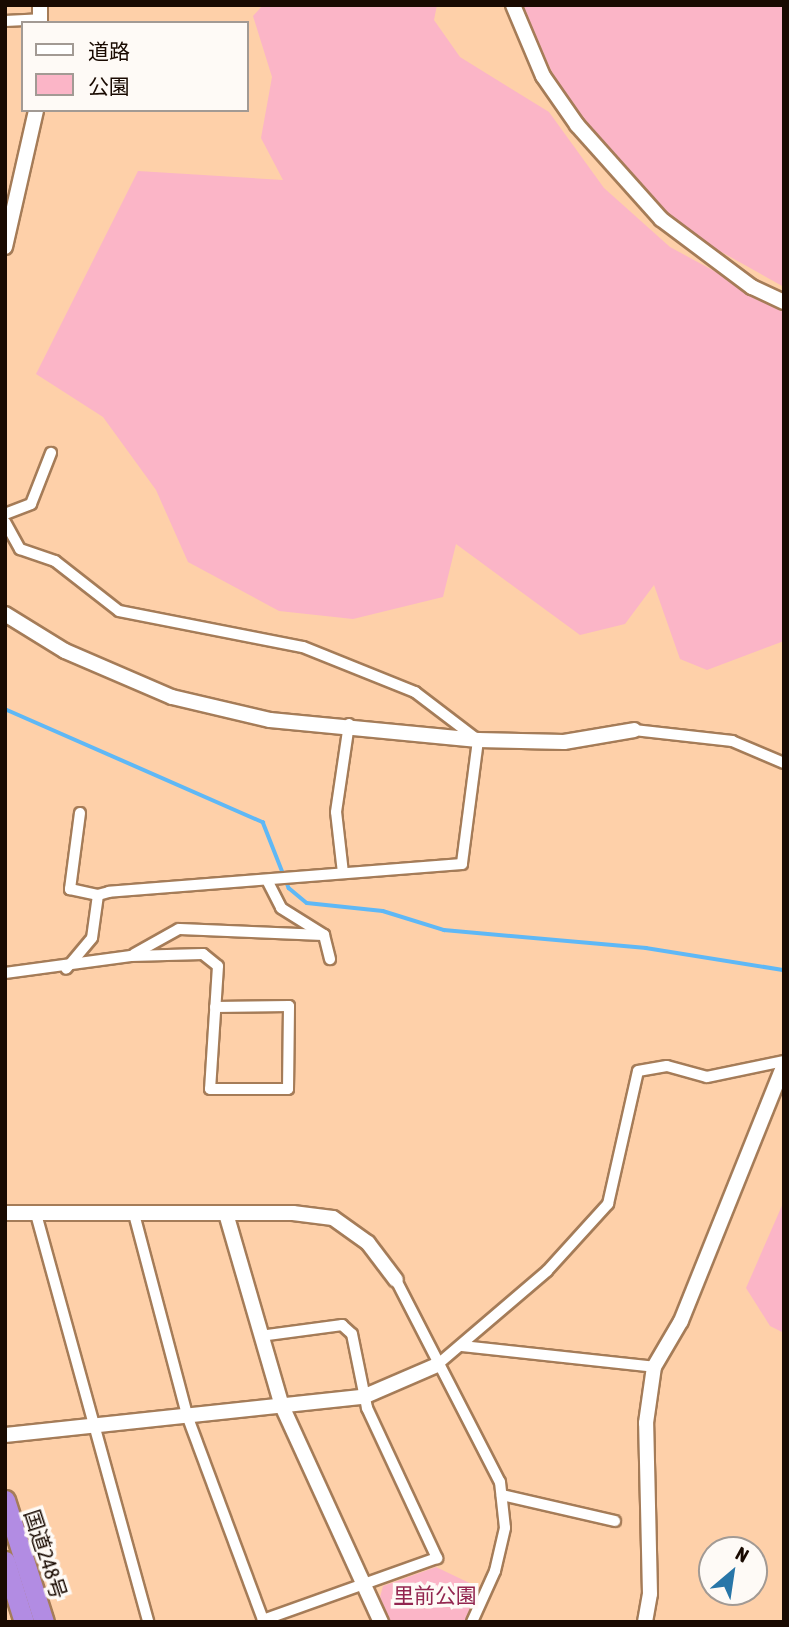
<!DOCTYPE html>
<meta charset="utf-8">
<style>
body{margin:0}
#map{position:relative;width:789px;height:1627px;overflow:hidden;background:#fed0a9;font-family:"Asap Condensed","Noto Sans JP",sans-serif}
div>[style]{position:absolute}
.green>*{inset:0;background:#fbb5c7}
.stream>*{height:3.5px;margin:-1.75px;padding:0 1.75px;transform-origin:1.75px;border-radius:1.75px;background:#5fb8f6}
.roads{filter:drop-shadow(2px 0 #a57c58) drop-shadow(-2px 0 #a57c58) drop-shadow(0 2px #a57c58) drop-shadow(0 -2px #a57c58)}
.minor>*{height:10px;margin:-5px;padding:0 5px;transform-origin:5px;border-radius:5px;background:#fff}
.tertiary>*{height:14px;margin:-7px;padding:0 7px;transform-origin:7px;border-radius:7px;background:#fff}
.trunk>*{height:19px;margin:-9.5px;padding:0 9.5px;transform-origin:9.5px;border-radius:9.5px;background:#b28ce3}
span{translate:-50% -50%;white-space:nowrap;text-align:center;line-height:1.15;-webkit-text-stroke:7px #fefaf6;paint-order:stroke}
.street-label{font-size:21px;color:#190a01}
.park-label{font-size:21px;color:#92254f}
.frame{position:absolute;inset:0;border:7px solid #190a01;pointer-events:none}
.legend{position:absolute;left:21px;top:21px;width:228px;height:91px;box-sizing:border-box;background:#fefaf6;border:2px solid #a29a94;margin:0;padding:9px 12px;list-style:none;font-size:21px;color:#190a01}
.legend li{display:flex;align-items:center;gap:14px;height:35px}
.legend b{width:35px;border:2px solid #a29a94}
.north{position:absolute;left:698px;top:1536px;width:70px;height:70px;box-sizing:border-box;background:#fefaf6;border:2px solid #a29a94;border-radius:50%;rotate:29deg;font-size:19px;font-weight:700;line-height:28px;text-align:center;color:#190a01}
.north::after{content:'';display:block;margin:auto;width:24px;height:32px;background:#2876a8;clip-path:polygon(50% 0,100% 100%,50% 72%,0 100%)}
</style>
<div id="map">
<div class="green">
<i style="clip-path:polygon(263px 5px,437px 5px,434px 20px,460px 57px,549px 112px,604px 188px,670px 247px,784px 309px,784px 641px,707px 670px,680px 659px,654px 585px,625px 624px,580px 635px,456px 544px,443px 597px,353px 619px,279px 611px,188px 562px,156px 490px,103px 417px,36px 374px,138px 171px,283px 180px,261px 138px,272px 77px,253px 16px)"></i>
<i style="clip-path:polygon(522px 5px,784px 5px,784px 287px,691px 235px,638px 191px,563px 97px)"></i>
<i style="clip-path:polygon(784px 1201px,784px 1333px,770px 1326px,746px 1288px)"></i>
<i style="clip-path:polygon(436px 1567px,482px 1589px,464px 1622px,390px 1622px,380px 1597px,383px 1586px)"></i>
</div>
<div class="stream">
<i style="left:5px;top:709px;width:282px;rotate:23.7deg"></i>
<i style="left:263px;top:822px;width:71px;rotate:68.5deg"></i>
<i style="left:289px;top:888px;width:23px;rotate:40deg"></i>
<i style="left:307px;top:903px;width:76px;rotate:6deg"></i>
<i style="left:383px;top:911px;width:64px;rotate:17.3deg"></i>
<i style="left:444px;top:930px;width:203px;rotate:5.1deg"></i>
<i style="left:646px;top:948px;width:140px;rotate:9.1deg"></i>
</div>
<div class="roads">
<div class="minor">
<i style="left:5px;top:21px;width:35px;rotate:-3deg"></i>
<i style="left:5px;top:514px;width:28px;rotate:-21deg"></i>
<i style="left:31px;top:504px;width:55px;rotate:-68.6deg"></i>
<i style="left:5px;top:522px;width:31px;rotate:61deg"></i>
<i style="left:20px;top:549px;width:37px;rotate:19deg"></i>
<i style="left:55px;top:561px;width:81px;rotate:38deg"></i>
<i style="left:119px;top:611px;width:187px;rotate:11.1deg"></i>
<i style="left:303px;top:647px;width:121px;rotate:21.9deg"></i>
<i style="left:415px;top:692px;width:79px;rotate:37.3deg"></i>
<i style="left:478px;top:740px;width:125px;rotate:97.4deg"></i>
<i style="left:462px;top:864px;width:354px;rotate:175.5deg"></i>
<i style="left:109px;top:892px;width:11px;rotate:165deg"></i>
<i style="left:98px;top:895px;width:43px;rotate:97.9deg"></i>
<i style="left:92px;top:938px;width:40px;rotate:130deg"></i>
<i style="left:634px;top:730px;width:99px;rotate:6.4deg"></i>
<i style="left:732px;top:741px;width:56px;rotate:22.9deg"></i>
<i style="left:80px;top:813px;width:77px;rotate:97.5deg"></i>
<i style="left:70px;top:889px;width:29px;rotate:12deg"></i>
<i style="left:343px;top:873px;width:61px;rotate:-96.5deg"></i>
<i style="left:336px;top:812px;width:89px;rotate:-81.6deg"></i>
<i style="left:268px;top:882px;width:29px;rotate:63deg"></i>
<i style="left:281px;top:908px;width:51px;rotate:32.1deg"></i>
<i style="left:324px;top:935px;width:25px;rotate:76deg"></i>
<i style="left:134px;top:954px;width:51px;rotate:-29.1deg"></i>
<i style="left:179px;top:929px;width:145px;rotate:2.4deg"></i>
<i style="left:5px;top:973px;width:127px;rotate:-7.7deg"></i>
<i style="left:131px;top:956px;width:72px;rotate:-1.6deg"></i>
<i style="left:203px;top:954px;width:19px;rotate:39deg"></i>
<i style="left:218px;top:966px;width:123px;rotate:93.7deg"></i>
<i style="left:210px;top:1089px;width:78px"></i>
<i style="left:288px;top:1089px;width:83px;rotate:-89.3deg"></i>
<i style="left:289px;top:1006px;width:74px;rotate:179.2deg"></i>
<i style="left:36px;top:1214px;width:423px;rotate:74.6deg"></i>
<i style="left:134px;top:1214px;width:211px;rotate:75.2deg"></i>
<i style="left:188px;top:1418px;width:218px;rotate:69.6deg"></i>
<i style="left:396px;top:1280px;width:227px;rotate:62.8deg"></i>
<i style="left:500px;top:1482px;width:46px;rotate:83.8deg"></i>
<i style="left:505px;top:1528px;width:44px;rotate:103.1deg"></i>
<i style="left:495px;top:1571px;width:56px;rotate:114.3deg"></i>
<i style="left:260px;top:1336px;width:83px;rotate:-7.6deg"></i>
<i style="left:342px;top:1325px;width:13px;rotate:42deg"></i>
<i style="left:352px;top:1334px;width:76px;rotate:78.5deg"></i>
<i style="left:367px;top:1408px;width:166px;rotate:65deg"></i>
<i style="left:437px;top:1558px;width:185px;rotate:160.4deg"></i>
<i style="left:462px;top:1346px;width:193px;rotate:6.2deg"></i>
<i style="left:437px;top:1365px;width:145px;rotate:-40.5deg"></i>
<i style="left:547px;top:1271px;width:91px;rotate:-47.7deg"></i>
<i style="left:608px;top:1204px;width:136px;rotate:-77.3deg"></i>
<i style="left:638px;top:1071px;width:29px;rotate:-10deg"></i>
<i style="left:667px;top:1066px;width:41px;rotate:15.4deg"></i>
<i style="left:707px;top:1077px;width:79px;rotate:-11.7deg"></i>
<i style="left:502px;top:1495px;width:116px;rotate:13deg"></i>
</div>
<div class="tertiary">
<i style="left:513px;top:5px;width:77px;rotate:67.1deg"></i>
<i style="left:543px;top:76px;width:60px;rotate:55.2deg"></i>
<i style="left:577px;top:125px;width:126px;rotate:48.2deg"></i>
<i style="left:661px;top:219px;width:114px;rotate:36.8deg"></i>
<i style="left:752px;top:287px;width:35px;rotate:25deg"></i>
<i style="left:40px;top:23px;width:18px;rotate:-90deg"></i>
<i style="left:5px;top:247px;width:140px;rotate:-77.2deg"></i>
<i style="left:5px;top:614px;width:70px;rotate:31.7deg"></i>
<i style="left:65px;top:651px;width:116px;rotate:23.3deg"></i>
<i style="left:172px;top:697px;width:101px;rotate:13.2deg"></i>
<i style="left:270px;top:720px;width:209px;rotate:5.5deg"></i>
<i style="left:478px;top:740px;width:86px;rotate:1.3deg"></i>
<i style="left:564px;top:742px;width:71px;rotate:-9.7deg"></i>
<i style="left:5px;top:1213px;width:288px"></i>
<i style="left:293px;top:1213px;width:40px;rotate:7.1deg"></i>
<i style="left:333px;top:1218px;width:43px;rotate:35.5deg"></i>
<i style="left:368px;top:1243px;width:46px;rotate:52.9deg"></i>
<i style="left:227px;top:1217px;width:197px;rotate:73.8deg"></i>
<i style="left:282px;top:1406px;width:238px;rotate:65.4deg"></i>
<i style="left:5px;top:1435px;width:360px;rotate:-6.1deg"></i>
<i style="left:363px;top:1397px;width:81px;rotate:-23.4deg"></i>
<i style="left:645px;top:1622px;width:28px;rotate:-80deg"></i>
<i style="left:650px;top:1594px;width:171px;rotate:-91.3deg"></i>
<i style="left:646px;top:1423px;width:57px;rotate:-81.9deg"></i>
<i style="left:654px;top:1367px;width:53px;rotate:-59.6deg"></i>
<i style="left:681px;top:1321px;width:276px;rotate:-68.1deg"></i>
</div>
<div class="trunk">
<i style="left:5px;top:1500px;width:128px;rotate:72.3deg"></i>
<i style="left:5px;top:1561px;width:64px;rotate:72.7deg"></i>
</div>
</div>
<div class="street-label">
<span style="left:46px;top:1554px;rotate:72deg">国道248号</span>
</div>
<div class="park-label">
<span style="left:435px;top:1595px">里前公園</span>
</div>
<div class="frame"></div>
<ul class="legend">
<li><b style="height:9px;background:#fff"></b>道路</li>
<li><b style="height:19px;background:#fbb5c7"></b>公園</li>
</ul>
<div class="north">N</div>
</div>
